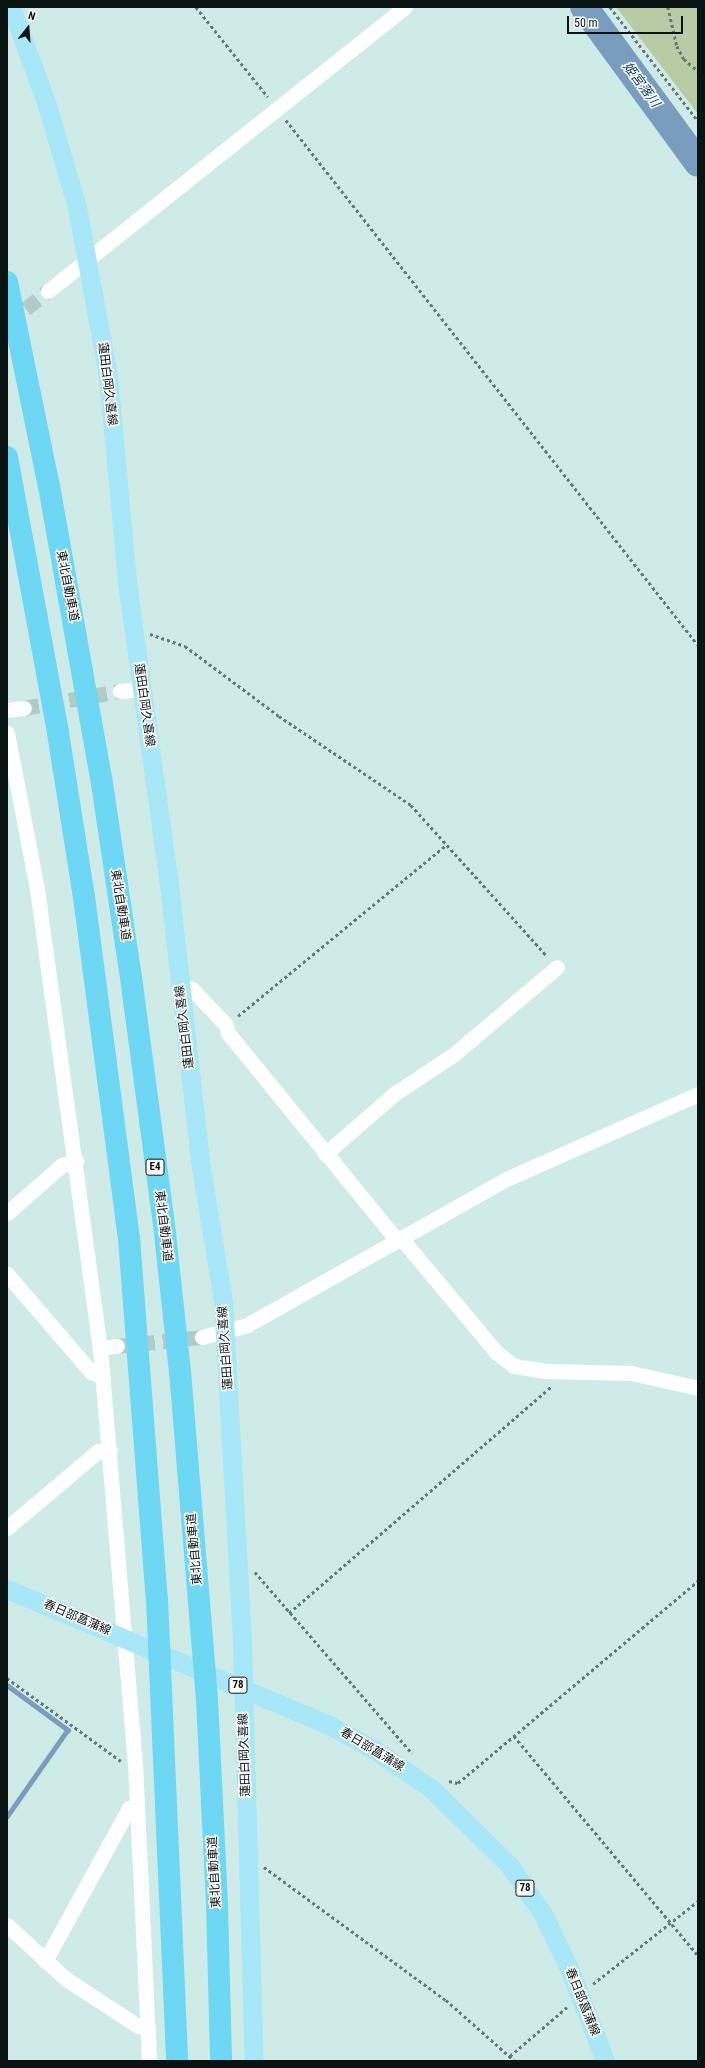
<!DOCTYPE html>
<meta charset="utf-8">
<style>
body{margin:0}
#map{position:relative;width:705px;height:2068px;overflow:hidden;background:#cfebe8;font-family:"Roboto Condensed","Noto Sans JP",sans-serif}
div>[style]{position:absolute}
.green>*{inset:0;background:#b7cca4}
.stream>*{height:4.5px;margin:-2.25px;padding:0 2.25px;transform-origin:2.25px;border-radius:2.25px;background:#799dbf}
.river>*{height:28px;margin:-14px;padding:0 14px;transform-origin:14px;border-radius:14px;background:#799dbf}
.minor-tunnel>*{height:15px;margin-top:-7.5px;transform-origin:0;background:repeating-linear-gradient(90deg,#b1cbc8 0 15px,transparent 0 23px)}
.path>*{height:2.5px;margin-top:-1.25px;transform-origin:0;background:repeating-linear-gradient(90deg,#667876 0 3px,transparent 0 6px)}
.minor>*{height:15px;margin:-7.5px;padding:0 7.5px;transform-origin:7.5px;border-radius:7.5px;background:#fff}
.major>*{height:19px;margin:-9.5px;padding:0 9.5px;transform-origin:9.5px;border-radius:9.5px;background:#a7e7f8}
.highway>*{height:22px;margin:-11px;padding:0 11px;transform-origin:11px;border-radius:11px;background:#6dd7f4}
span{translate:-50% -50%;white-space:nowrap;text-align:center;line-height:1.15;-webkit-text-stroke:3px #fff;paint-order:stroke}
.shield-label span{padding:1px 3px;background:#fff;border:1px solid;border-radius:3px;-webkit-text-stroke-width:0}
.shield-label{font-size:11px;color:#0a1413;font-weight:700}
.street-label{font-size:12px;color:#0a1413}
.water-label{font-size:13px;color:#08436f;font-style:italic}
.frame{position:absolute;inset:0;border:8px solid #0a1413;pointer-events:none}
.north{position:absolute;left:8px;top:8px;width:40px;height:40px;-webkit-text-stroke:3px #fff;paint-order:stroke;rotate:17deg;font-size:11px;font-weight:700;line-height:16px;text-align:center;color:#0a1413}
.north::after{content:'';display:block;margin:auto;width:14px;height:18px;background:#0a1413;clip-path:polygon(50% 0,100% 100%,50% 72%,0 100%)}
.scale{position:absolute;left:567px;top:16px;width:116px;height:18px;box-sizing:border-box;border:2px solid #0a1413;border-top:0;padding-left:5px;font-size:12px;line-height:14px;white-space:nowrap;color:#0a1413;-webkit-text-stroke:3px #fff;paint-order:stroke}
</style>
<div id="map">
<div class="green">
<i style="clip-path:polygon(616px 7px,698px 7px,698px 114px)"></i>
</div>
<div class="stream">
<i style="left:7px;top:1685px;width:76px;rotate:36.4deg"></i>
<i style="left:68px;top:1730px;width:106px;rotate:125deg"></i>
</div>
<div class="river">
<i style="left:584px;top:7px;width:193px;rotate:53.8deg"></i>
</div>
<div class="minor-tunnel">
<i style="left:8px;top:323px;width:51px;rotate:-38.7deg"></i>
<i style="left:24px;top:708px;width:97px;rotate:-10deg"></i>
<i style="left:117px;top:1346px;width:85px;rotate:-6deg"></i>
</div>
<div class="path">
<i style="left:196px;top:7px;width:115px;rotate:51.3deg"></i>
<i style="left:610px;top:7px;width:144px;rotate:52.3deg"></i>
<i style="left:668px;top:7px;width:40px;rotate:77deg"></i>
<i style="left:677px;top:46px;width:15px;rotate:62deg"></i>
<i style="left:684px;top:59px;width:18px;rotate:41deg"></i>
<i style="left:286px;top:120px;width:667px;rotate:51.88deg"></i>
<i style="left:150px;top:634px;width:37px;rotate:19deg"></i>
<i style="left:185px;top:646px;width:117px;rotate:36.7deg"></i>
<i style="left:279px;top:716px;width:159px;rotate:34deg"></i>
<i style="left:411px;top:805px;width:203px;rotate:48deg"></i>
<i style="left:238px;top:1016px;width:269px;rotate:-39.4deg"></i>
<i style="left:255px;top:1572px;width:240px;rotate:49.1deg"></i>
<i style="left:289px;top:1613px;width:347px;rotate:-40.8deg"></i>
<i style="left:7px;top:1678px;width:141px;rotate:36.1deg"></i>
<i style="left:514px;top:1736px;width:286px;rotate:50deg"></i>
<i style="left:449px;top:1781px;width:9px;rotate:13deg"></i>
<i style="left:458px;top:1783px;width:314px;rotate:-40.1deg"></i>
<i style="left:264px;top:1867px;width:225px;rotate:36.2deg"></i>
<i style="left:446px;top:2000px;width:92px;rotate:41.5deg"></i>
<i style="left:593px;top:1984px;width:134px;rotate:-38.3deg"></i>
<i style="left:510px;top:2056px;width:75px;rotate:-40.7deg"></i>
</div>
<div class="minor">
<i style="left:48px;top:291px;width:456px;rotate:-38.5deg"></i>
<i style="left:120px;top:691px;width:22px;rotate:-5deg"></i>
<i style="left:7px;top:710px;width:17px;rotate:-7deg"></i>
<i style="left:7px;top:733px;width:159px;rotate:79.1deg"></i>
<i style="left:37px;top:889px;width:463px;rotate:82.2deg"></i>
<i style="left:100px;top:1348px;width:416px;rotate:85.2deg"></i>
<i style="left:135px;top:1763px;width:298px;rotate:87.3deg"></i>
<i style="left:180px;top:987px;width:12px;rotate:9deg"></i>
<i style="left:192px;top:989px;width:50px;rotate:46.6deg"></i>
<i style="left:226px;top:1025px;width:8px;rotate:76deg"></i>
<i style="left:228px;top:1033px;width:266px;rotate:50.8deg"></i>
<i style="left:325px;top:1154px;width:91px;rotate:-41deg"></i>
<i style="left:394px;top:1094px;width:71px;rotate:-33.5deg"></i>
<i style="left:453px;top:1055px;width:136px;rotate:-40.2deg"></i>
<i style="left:7px;top:1213px;width:73px;rotate:-41.1deg"></i>
<i style="left:62px;top:1165px;width:15px;rotate:-16deg"></i>
<i style="left:400px;top:1237px;width:150px;rotate:50.1deg"></i>
<i style="left:496px;top:1352px;width:23px;rotate:38deg"></i>
<i style="left:514px;top:1366px;width:32px;rotate:9deg"></i>
<i style="left:546px;top:1371px;width:85px;rotate:1.3deg"></i>
<i style="left:631px;top:1373px;width:69px;rotate:12.6deg"></i>
<i style="left:7px;top:1274px;width:129px;rotate:49.4deg"></i>
<i style="left:91px;top:1372px;width:11px;rotate:22deg"></i>
<i style="left:202px;top:1337px;width:47px;rotate:-14.9deg"></i>
<i style="left:247px;top:1325px;width:295px;rotate:-29.4deg"></i>
<i style="left:504px;top:1180px;width:212px;rotate:-23.9deg"></i>
<i style="left:100px;top:1348px;width:17px;rotate:-7deg"></i>
<i style="left:7px;top:1528px;width:119px;rotate:-40.2deg"></i>
<i style="left:98px;top:1451px;width:12px"></i>
<i style="left:7px;top:1925px;width:80px;rotate:42.5deg"></i>
<i style="left:66px;top:1979px;width:86px;rotate:33.1deg"></i>
<i style="left:138px;top:2026px;width:10px;rotate:11deg"></i>
<i style="left:45px;top:1961px;width:175px;rotate:-61.2deg"></i>
<i style="left:129px;top:1808px;width:8px;rotate:-7deg"></i>
</div>
<div class="major">
<i style="left:11px;top:7px;width:101px;rotate:69.8deg"></i>
<i style="left:46px;top:102px;width:109px;rotate:73.6deg"></i>
<i style="left:77px;top:207px;width:172px;rotate:79.6deg"></i>
<i style="left:108px;top:376px;width:207px;rotate:84.7deg"></i>
<i style="left:127px;top:582px;width:314px;rotate:82.1deg"></i>
<i style="left:170px;top:893px;width:277px;rotate:83.6deg"></i>
<i style="left:201px;top:1168px;width:135px;rotate:80.6deg"></i>
<i style="left:223px;top:1301px;width:344px;rotate:86.8deg"></i>
<i style="left:242px;top:1644px;width:417px;rotate:88.4deg"></i>
<i style="left:7px;top:1589px;width:347px;rotate:22.9deg"></i>
<i style="left:327px;top:1724px;width:55px;rotate:28.4deg"></i>
<i style="left:375px;top:1750px;width:69px;rotate:34.4deg"></i>
<i style="left:432px;top:1789px;width:110px;rotate:44.6deg"></i>
<i style="left:510px;top:1866px;width:58px;rotate:55.5deg"></i>
<i style="left:543px;top:1914px;width:60px;rotate:64.3deg"></i>
<i style="left:569px;top:1968px;width:100px;rotate:68.8deg"></i>
</div>
<div class="highway">
<i style="left:7px;top:282px;width:208px;rotate:78.4deg"></i>
<i style="left:49px;top:486px;width:296px;rotate:79.9deg"></i>
<i style="left:101px;top:777px;width:195px;rotate:81.5deg"></i>
<i style="left:130px;top:970px;width:266px;rotate:82.4deg"></i>
<i style="left:165px;top:1234px;width:138px;rotate:83.8deg"></i>
<i style="left:180px;top:1371px;width:330px;rotate:85.3deg"></i>
<i style="left:207px;top:1700px;width:205px;rotate:87.2deg"></i>
<i style="left:217px;top:1905px;width:156px;rotate:88.5deg"></i>
<i style="left:7px;top:457px;width:281px;rotate:79.5deg"></i>
<i style="left:58px;top:733px;width:166px;rotate:81deg"></i>
<i style="left:84px;top:897px;width:344px;rotate:82.5deg"></i>
<i style="left:129px;top:1238px;width:362px;rotate:85.6deg"></i>
<i style="left:157px;top:1599px;width:462px;rotate:87.5deg"></i>
</div>
<div class="shield-label">
<span style="left:155px;top:1167px">E4</span>
<span style="left:238px;top:1685px">78</span>
<span style="left:525px;top:1888px">78</span>
</div>
<div class="street-label">
<span style="left:107px;top:384px;rotate:83deg">蓮田白岡久喜線</span>
<span style="left:67px;top:586px;rotate:79deg">東北自動車道</span>
<span style="left:144px;top:705px;rotate:82deg">蓮田白岡久喜線</span>
<span style="left:120px;top:905px;rotate:81deg">東北自動車道</span>
<span style="left:185px;top:1027px;rotate:-97deg">蓮田白岡久喜線</span>
<span style="left:163px;top:1226px;rotate:83deg">東北自動車道</span>
<span style="left:226px;top:1348px;rotate:-94deg">蓮田白岡久喜線</span>
<span style="left:195px;top:1549px;rotate:-95deg">東北自動車道</span>
<span style="left:77px;top:1618px;rotate:23deg">春日部菖蒲線</span>
<span style="left:372px;top:1750px;rotate:31deg">春日部菖蒲線</span>
<span style="left:245px;top:1755px;rotate:-92deg">蓮田白岡久喜線</span>
<span style="left:215px;top:1872px;rotate:-93deg">東北自動車道</span>
<span style="left:582px;top:2002px;rotate:68deg">春日部菖蒲線</span>
</div>
<div class="water-label">
<span style="left:641px;top:85px;rotate:54deg">姫宮落川</span>
</div>
<div class="frame"></div>
<div class="north">N</div>
<div class="scale">50 m</div>
</div>
